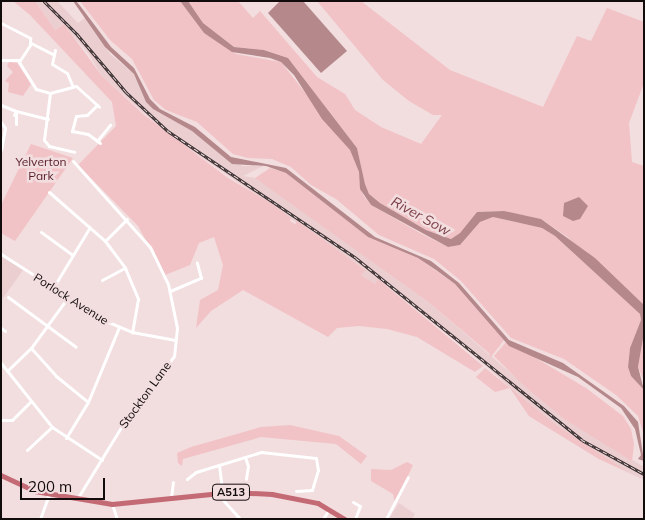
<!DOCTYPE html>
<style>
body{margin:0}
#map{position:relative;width:645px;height:520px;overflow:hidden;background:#f2dddf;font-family:Mulish,sans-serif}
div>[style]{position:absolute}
.built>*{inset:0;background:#ebced0}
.green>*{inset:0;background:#f2c3c6}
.water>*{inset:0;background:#b5898c}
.minor>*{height:3px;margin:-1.5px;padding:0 1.5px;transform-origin:1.5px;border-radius:1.5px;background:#fff}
.highway>*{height:4.5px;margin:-2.25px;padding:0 2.25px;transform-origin:2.25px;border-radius:2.25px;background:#c46a75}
.rail>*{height:3px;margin-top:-1.5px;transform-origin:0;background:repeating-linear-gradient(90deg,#f2dddf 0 4px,#312829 0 8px);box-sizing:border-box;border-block:1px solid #312829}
span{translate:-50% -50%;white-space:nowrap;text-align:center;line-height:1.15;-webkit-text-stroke:5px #f2dddf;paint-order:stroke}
.shield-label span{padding:1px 4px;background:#f2dddf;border:1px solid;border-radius:4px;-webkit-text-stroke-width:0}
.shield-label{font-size:11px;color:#120b0c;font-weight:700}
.park-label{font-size:12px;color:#561d27}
.street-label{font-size:12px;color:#120b0c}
.water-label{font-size:14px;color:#7b3e46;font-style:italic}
.frame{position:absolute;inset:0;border:2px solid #120b0c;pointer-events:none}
.scale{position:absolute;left:20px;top:478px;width:85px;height:22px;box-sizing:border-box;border:2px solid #120b0c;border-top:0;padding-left:6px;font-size:15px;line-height:18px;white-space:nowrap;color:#120b0c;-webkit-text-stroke:4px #f2dddf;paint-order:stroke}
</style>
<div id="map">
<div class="built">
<i style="clip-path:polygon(35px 1px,57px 1px,78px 23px,85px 18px,110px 54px,134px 74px,146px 102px,153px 109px,192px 131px,242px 166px,263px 166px,243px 176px,255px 178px,294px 204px,427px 301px,564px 419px,644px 467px,644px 480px,599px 459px,529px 416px,510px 388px,485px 365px,379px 279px,375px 284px,361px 275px,364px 269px,165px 132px,101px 75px,89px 54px,63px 24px,55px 30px)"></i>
<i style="clip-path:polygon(1px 256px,23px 270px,1px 301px)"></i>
<i style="clip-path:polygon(399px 503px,415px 514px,412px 519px,389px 518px)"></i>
</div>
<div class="green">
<i style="clip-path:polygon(13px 1px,35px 1px,55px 30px,64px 24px,101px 75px,144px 115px,228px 178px,269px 202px,291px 218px,290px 221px,295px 224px,297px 221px,365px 270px,361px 275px,375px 284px,378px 279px,483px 366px,475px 372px,417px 337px,387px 329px,359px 326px,337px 328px,328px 337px,243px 290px,211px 311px,196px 328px,200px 300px,218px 290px,223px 265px,214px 237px,199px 243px,190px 265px,165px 275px,138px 226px,78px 165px,116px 126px,112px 102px,30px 15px)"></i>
<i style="clip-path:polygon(80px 1px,180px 1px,204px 33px,236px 54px,281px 62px,350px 150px,359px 172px,363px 195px,371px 205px,420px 233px,448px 247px,460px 245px,480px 222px,493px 217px,542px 228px,555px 236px,640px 314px,641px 320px,630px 348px,628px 367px,631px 376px,644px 390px,644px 435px,638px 416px,616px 395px,564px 359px,511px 338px,461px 281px,434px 259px,379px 235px,336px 199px,311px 185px,291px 167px,272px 159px,248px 158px,233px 154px,197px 122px,166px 110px,154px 100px,132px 59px,110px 40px)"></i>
<i style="clip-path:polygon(188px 1px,238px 1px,253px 18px,260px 11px,317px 77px,345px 94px,355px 110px,381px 127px,421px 144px,442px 115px,433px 115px,409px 101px,383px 80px,317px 1px,361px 1px,450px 70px,543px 107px,577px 36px,591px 41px,607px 8px,644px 22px,644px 83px,629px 123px,632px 162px,644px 166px,644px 305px,566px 236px,541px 219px,503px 211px,477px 212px,460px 233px,451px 239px,426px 230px,380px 203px,369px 194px,365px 184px,357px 148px,288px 58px,265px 50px,234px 47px,203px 23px)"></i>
<i style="clip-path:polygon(9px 62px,17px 63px,31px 84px,23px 96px,8px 92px,9px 83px,5px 81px,13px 72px,7px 66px)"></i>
<i style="clip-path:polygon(31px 144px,73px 158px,15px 241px,1px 233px,1px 205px)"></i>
<i style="clip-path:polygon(270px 168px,286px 173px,368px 237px,418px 258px,455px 284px,504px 340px,490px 358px,490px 354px,427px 301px,255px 178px)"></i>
<i style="clip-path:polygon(644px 333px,644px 381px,638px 367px)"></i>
<i style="clip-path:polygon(507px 341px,586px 388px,623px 416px,631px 429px,634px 444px,632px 461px,564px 419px,522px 384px,494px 356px)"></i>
<i style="clip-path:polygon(485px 368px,556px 425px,628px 472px,599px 459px,529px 416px,510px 388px,495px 392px,476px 377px)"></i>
<i style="clip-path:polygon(290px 425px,339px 436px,367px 456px,361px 464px,336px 444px,261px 437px,183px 459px,182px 466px,178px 463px,177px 453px,191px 447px,261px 427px)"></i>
<i style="clip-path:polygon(407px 462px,413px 465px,395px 503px,393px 494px,371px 481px,371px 469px,391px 470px)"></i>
</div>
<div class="water">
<i style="clip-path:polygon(73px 1px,76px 1px,81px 7px,111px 47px,134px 68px,150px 99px,160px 109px,195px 127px,231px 157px,286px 168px,375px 237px,431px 261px,459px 283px,509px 340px,563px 363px,624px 406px,638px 422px,644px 461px,638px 459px,641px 455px,635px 429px,621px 408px,578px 377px,509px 346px,455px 284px,436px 270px,418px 258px,368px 237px,286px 173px,266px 166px,232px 164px,192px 131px,153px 109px,146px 102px,134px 74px,105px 47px)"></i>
<i style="clip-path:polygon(180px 1px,188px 1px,203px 23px,234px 47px,264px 50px,288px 58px,357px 148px,365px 184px,369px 194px,380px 203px,426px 230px,451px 239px,460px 233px,477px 212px,504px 211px,541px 219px,595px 258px,644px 305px,644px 333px,638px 367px,644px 390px,631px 376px,628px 367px,630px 348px,641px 320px,640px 314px,555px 236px,542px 228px,493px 217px,480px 222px,460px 245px,448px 247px,371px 205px,360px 189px,359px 172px,350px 150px,322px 119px,294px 75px,281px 62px,270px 58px,232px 52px,204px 33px)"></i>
<i style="clip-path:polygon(280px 1px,303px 1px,347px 51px,321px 73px,268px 13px)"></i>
<i style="clip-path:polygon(579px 197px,588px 206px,580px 219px,573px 221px,563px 216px,564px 203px)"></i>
</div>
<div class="minor">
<i style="left:1px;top:23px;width:33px;rotate:27deg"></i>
<i style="left:30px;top:38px;width:7px;rotate:90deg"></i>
<i style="left:30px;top:45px;width:20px;rotate:123deg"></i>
<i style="left:19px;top:62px;width:32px;rotate:58deg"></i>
<i style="left:36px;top:89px;width:15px;rotate:16deg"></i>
<i style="left:50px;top:93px;width:27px;rotate:-15deg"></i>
<i style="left:76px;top:86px;width:31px;rotate:42deg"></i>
<i style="left:31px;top:43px;width:25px;rotate:27deg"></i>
<i style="left:55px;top:50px;width:14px;rotate:102deg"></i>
<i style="left:52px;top:64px;width:17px;rotate:31deg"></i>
<i style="left:67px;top:73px;width:13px;rotate:67deg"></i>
<i style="left:1px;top:60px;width:18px"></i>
<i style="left:50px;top:93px;width:47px;rotate:97.3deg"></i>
<i style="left:44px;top:140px;width:8px;rotate:50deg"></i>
<i style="left:49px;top:146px;width:26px;rotate:13deg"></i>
<i style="left:1px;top:105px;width:16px;rotate:22deg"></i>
<i style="left:16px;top:111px;width:13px;rotate:90deg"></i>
<i style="left:97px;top:105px;width:14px;rotate:135deg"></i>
<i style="left:87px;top:115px;width:11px;rotate:175deg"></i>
<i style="left:76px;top:116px;width:16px;rotate:105deg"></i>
<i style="left:72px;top:131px;width:16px;rotate:11deg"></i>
<i style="left:88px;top:134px;width:15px;rotate:37deg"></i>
<i style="left:14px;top:115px;width:4px;rotate:-63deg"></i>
<i style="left:16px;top:111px;width:33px;rotate:14deg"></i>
<i style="left:1px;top:122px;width:7px;rotate:56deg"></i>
<i style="left:5px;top:128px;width:22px;rotate:100deg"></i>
<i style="left:97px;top:141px;width:21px;rotate:-51deg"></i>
<i style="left:73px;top:161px;width:115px;rotate:48.2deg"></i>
<i style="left:150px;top:247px;width:41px;rotate:64.1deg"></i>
<i style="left:168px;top:284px;width:45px;rotate:78.4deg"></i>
<i style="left:177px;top:328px;width:28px;rotate:96deg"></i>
<i style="left:174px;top:356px;width:70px;rotate:128deg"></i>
<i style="left:131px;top:411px;width:103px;rotate:121.5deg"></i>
<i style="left:49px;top:192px;width:74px;rotate:41.2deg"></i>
<i style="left:105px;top:241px;width:34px;rotate:53deg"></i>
<i style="left:125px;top:268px;width:34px;rotate:67deg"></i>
<i style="left:138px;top:299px;width:34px;rotate:100deg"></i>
<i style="left:41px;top:232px;width:39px;rotate:36deg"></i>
<i style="left:105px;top:241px;width:31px;rotate:-45deg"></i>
<i style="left:1px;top:254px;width:125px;rotate:32.5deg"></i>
<i style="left:106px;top:321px;width:28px;rotate:23deg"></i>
<i style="left:132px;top:332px;width:44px;rotate:10.5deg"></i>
<i style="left:102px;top:280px;width:26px;rotate:-28deg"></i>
<i style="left:53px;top:288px;width:71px;rotate:-58.8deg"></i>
<i style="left:170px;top:291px;width:34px;rotate:-23deg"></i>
<i style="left:201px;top:278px;width:16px;rotate:-105deg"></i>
<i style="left:8px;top:297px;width:84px;rotate:36.3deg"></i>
<i style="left:1px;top:328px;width:5px;rotate:37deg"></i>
<i style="left:31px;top:348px;width:38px;rotate:48deg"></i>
<i style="left:56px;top:376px;width:41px;rotate:39.1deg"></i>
<i style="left:1px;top:363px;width:82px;rotate:51.4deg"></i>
<i style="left:52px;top:427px;width:60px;rotate:33.4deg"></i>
<i style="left:7px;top:371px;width:33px;rotate:-44deg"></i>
<i style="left:31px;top:348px;width:63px;rotate:-54deg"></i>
<i style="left:1px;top:420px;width:11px"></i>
<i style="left:12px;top:420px;width:25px;rotate:-45deg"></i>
<i style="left:66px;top:438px;width:42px;rotate:-58.6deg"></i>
<i style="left:88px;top:402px;width:81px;rotate:-67.5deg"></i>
<i style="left:27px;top:450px;width:34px;rotate:-43deg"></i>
<i style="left:245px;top:457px;width:9px;rotate:72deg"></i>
<i style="left:248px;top:466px;width:13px;rotate:99deg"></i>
<i style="left:219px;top:465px;width:35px;rotate:83deg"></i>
<i style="left:223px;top:500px;width:25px;rotate:48deg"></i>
<i style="left:187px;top:479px;width:11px;rotate:-38deg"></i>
<i style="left:196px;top:472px;width:68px;rotate:-17.1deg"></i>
<i style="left:261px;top:452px;width:55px;rotate:6.2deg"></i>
<i style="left:316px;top:458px;width:12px;rotate:81deg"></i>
<i style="left:318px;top:470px;width:21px;rotate:107deg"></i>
<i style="left:312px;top:490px;width:16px;rotate:176deg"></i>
<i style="left:171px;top:498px;width:16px;rotate:-83deg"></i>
<i style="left:353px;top:502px;width:8px;rotate:30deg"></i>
<i style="left:360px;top:506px;width:14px;rotate:111deg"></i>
<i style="left:112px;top:504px;width:16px;rotate:72deg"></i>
<i style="left:40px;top:519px;width:27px;rotate:-70deg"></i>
<i style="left:323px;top:519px;width:12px;rotate:-59deg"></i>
<i style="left:386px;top:519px;width:47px;rotate:-62.4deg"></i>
</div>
<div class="highway">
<i style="left:1px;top:475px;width:38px;rotate:25deg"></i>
<i style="left:35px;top:491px;width:78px;rotate:9.6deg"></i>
<i style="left:112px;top:504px;width:119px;rotate:-5.8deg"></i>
<i style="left:230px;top:492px;width:42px;rotate:2.7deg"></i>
<i style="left:272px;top:494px;width:47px;rotate:11.1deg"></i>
<i style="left:318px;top:503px;width:31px;rotate:31deg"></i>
</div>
<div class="rail">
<i style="left:44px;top:1px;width:47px;rotate:45deg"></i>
<i style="left:77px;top:34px;width:76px;rotate:49.8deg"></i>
<i style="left:126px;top:92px;width:57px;rotate:42.9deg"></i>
<i style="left:168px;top:131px;width:227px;rotate:34deg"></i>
<i style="left:356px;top:258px;width:290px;rotate:38.8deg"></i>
<i style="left:582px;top:440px;width:71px;rotate:28.7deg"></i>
</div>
<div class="shield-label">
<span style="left:231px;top:492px">A513</span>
</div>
<div class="park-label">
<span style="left:41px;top:169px">Yelverton<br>Park</span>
</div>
<div class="street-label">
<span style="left:71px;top:299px;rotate:32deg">Porlock Avenue</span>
<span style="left:145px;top:395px;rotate:-54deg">Stockton Lane</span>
</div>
<div class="water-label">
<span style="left:421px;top:216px;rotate:29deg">River Sow</span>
</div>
<div class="frame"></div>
<div class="scale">200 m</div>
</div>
